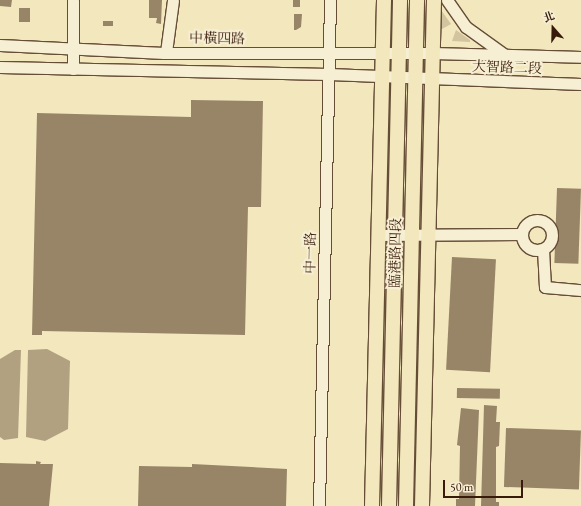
<!DOCTYPE html>
<meta charset="utf-8">
<style>
body{margin:0}
#map{position:relative;width:581px;height:506px;overflow:hidden;background:#f2e7bd;font-family:"EB Garamond","Noto Serif TC",serif}
div>[style]{position:absolute}
.green>*{inset:0;background:#d2c49e}
.water>*{inset:0;background:#b2a180}
.building>*{inset:0;background:#988567;transform-origin:0 0}
.roads{filter:drop-shadow(1px 0 #664d36) drop-shadow(-1px 0 #664d36) drop-shadow(0 1px #664d36) drop-shadow(0 -1px #664d36)}
.minor>*{height:11px;margin:-5.5px;padding:0 5.5px;transform-origin:5.5px;border-radius:5.5px;background:#f7efd4}
.minor>.ring{margin:-5.5px;padding:0;box-sizing:content-box;background:none;border:11px solid #f7efd4;border-radius:50%}
.major>*{height:14px;margin:-7px;padding:0 7px;transform-origin:7px;border-radius:7px;background:#f2e7bd}
span{translate:-50% -50%;white-space:nowrap;text-align:center;line-height:1.15;-webkit-text-stroke:4px #f7efd4;paint-order:stroke}
.street-label{font-size:14px;color:#371a09}
.north{position:absolute;left:533px;top:8px;width:40px;height:40px;-webkit-text-stroke:3px #f7efd4;paint-order:stroke;rotate:340deg;font-size:11px;font-weight:700;line-height:16px;text-align:center;color:#371a09}
.north::after{content:'';display:block;margin:auto;width:14px;height:18px;background:#371a09;clip-path:polygon(50% 0,100% 100%,50% 72%,0 100%)}
.scale{position:absolute;left:443px;top:480px;width:80px;height:18px;box-sizing:border-box;border:2px solid #371a09;border-top:0;padding-left:5px;font-size:12px;line-height:14px;white-space:nowrap;color:#371a09;-webkit-text-stroke:3px #f7efd4;paint-order:stroke}
</style>
<div id="map">
<div class="green">
<i style="clip-path:polygon(441px 10px,451px 24px,442px 29px,440px 27px)"></i>
<i style="clip-path:polygon(456px 30px,470px 40px,470px 42px,452px 41px)"></i>
</div>
<div class="water">
<i style="clip-path:polygon(47px 349px,70px 361px,68px 429px,45px 441px,26px 437px,28px 350px)"></i>
<i style="clip-path:polygon(15px 350px,21px 350px,18px 438px,4px 440px,0 437px,0 359px)"></i>
</div>
<div class="building">
<i style="clip-path:polygon(0 0,12px 0,11px 7px,0 6px)"></i>
<i style="clip-path:polygon(149px 0,162px 0,161px 24px,156px 23px,157px 18px,149px 18px)"></i>
<i style="left:293px;top:0;width:7px;height:7px"></i>
<i style="left:19px;top:8px;width:11px;height:14px"></i>
<i style="clip-path:polygon(294px 14px,302px 14px,301px 27px,296px 30px,294px 30px)"></i>
<i style="left:103px;top:21px;width:10px;height:5px"></i>
<i style="clip-path:polygon(191px 100px,263px 101px,261px 207px,248px 207px,245px 335px,42px 331px,42px 335px,32px 335px,37px 113px,191px 117px)"></i>
<i style="left:557px;top:188px;width:24px;height:75px;rotate:2deg"></i>
<i style="left:452px;top:257px;width:44px;height:113px;rotate:3deg"></i>
<i style="left:457px;top:388px;width:43px;height:10px;rotate:1deg"></i>
<i style="clip-path:polygon(484px 405px,497px 406px,496px 422px,500px 422px,499px 446px,496px 447px,496px 502px,499px 502px,499px 506px,481px 506px)"></i>
<i style="clip-path:polygon(461px 408px,479px 410px,475px 506px,456px 506px,456px 499px,459px 499px,460px 446px,457px 445px)"></i>
<i style="left:506px;top:428px;width:75px;height:59px;rotate:2deg"></i>
<i style="clip-path:polygon(36px 461px,41px 462px,40px 464px,53px 464px,49px 506px,0 506px,0 463px,36px 464px)"></i>
<i style="clip-path:polygon(192px 464px,287px 469px,286px 506px,138px 506px,139px 466px,192px 467px)"></i>
</div>
<div class="roads">
<div class="minor">
<i style="left:447px;top:0;width:33px;rotate:55deg"></i>
<i style="left:466px;top:27px;width:48px;rotate:35.7deg"></i>
<i style="left:0;top:45px;width:164px;rotate:2.8deg"></i>
<i style="left:164px;top:53px;width:269px"></i>
<i style="left:433px;top:53px;width:148px;rotate:1.5deg"></i>
<i style="left:166px;top:52px;width:52px;rotate:-82.3deg"></i>
<i style="left:0;top:67px;width:329px;rotate:1.2deg"></i>
<i style="left:329px;top:74px;width:252px;rotate:2.3deg"></i>
<i style="left:73px;top:69px;width:69px;rotate:-90deg"></i>
<i class="ring" style="left:522px;top:220px;width:19px;height:19px"></i>
<i style="left:378px;top:235px;width:144px;rotate:-0.4deg"></i>
<i style="left:543px;top:249px;width:38px;rotate:87deg"></i>
<i style="left:545px;top:287px;width:36px;rotate:5deg"></i>
<i style="left:319px;top:506px;width:506px;rotate:-88.75deg"></i>
</div>
<div class="major">
<i style="left:372px;top:506px;width:506px;rotate:-88.64deg"></i>
<i style="left:389px;top:506px;width:506px;rotate:-88.75deg"></i>
<i style="left:406px;top:506px;width:506px;rotate:-88.75deg"></i>
<i style="left:422px;top:506px;width:506px;rotate:-88.64deg"></i>
</div>
</div>
<div class="street-label">
<span style="left:217px;top:38px;rotate:1deg">中橫四路</span>
<span style="left:507px;top:67px;rotate:2deg">大智路二段</span>
<span style="left:310px;top:253px;rotate:-89deg">中一路</span>
<span style="left:395px;top:253px;rotate:-89deg">臨港路四段</span>
</div>
<div class="north">北</div>
<div class="scale">50 m</div>
</div>
